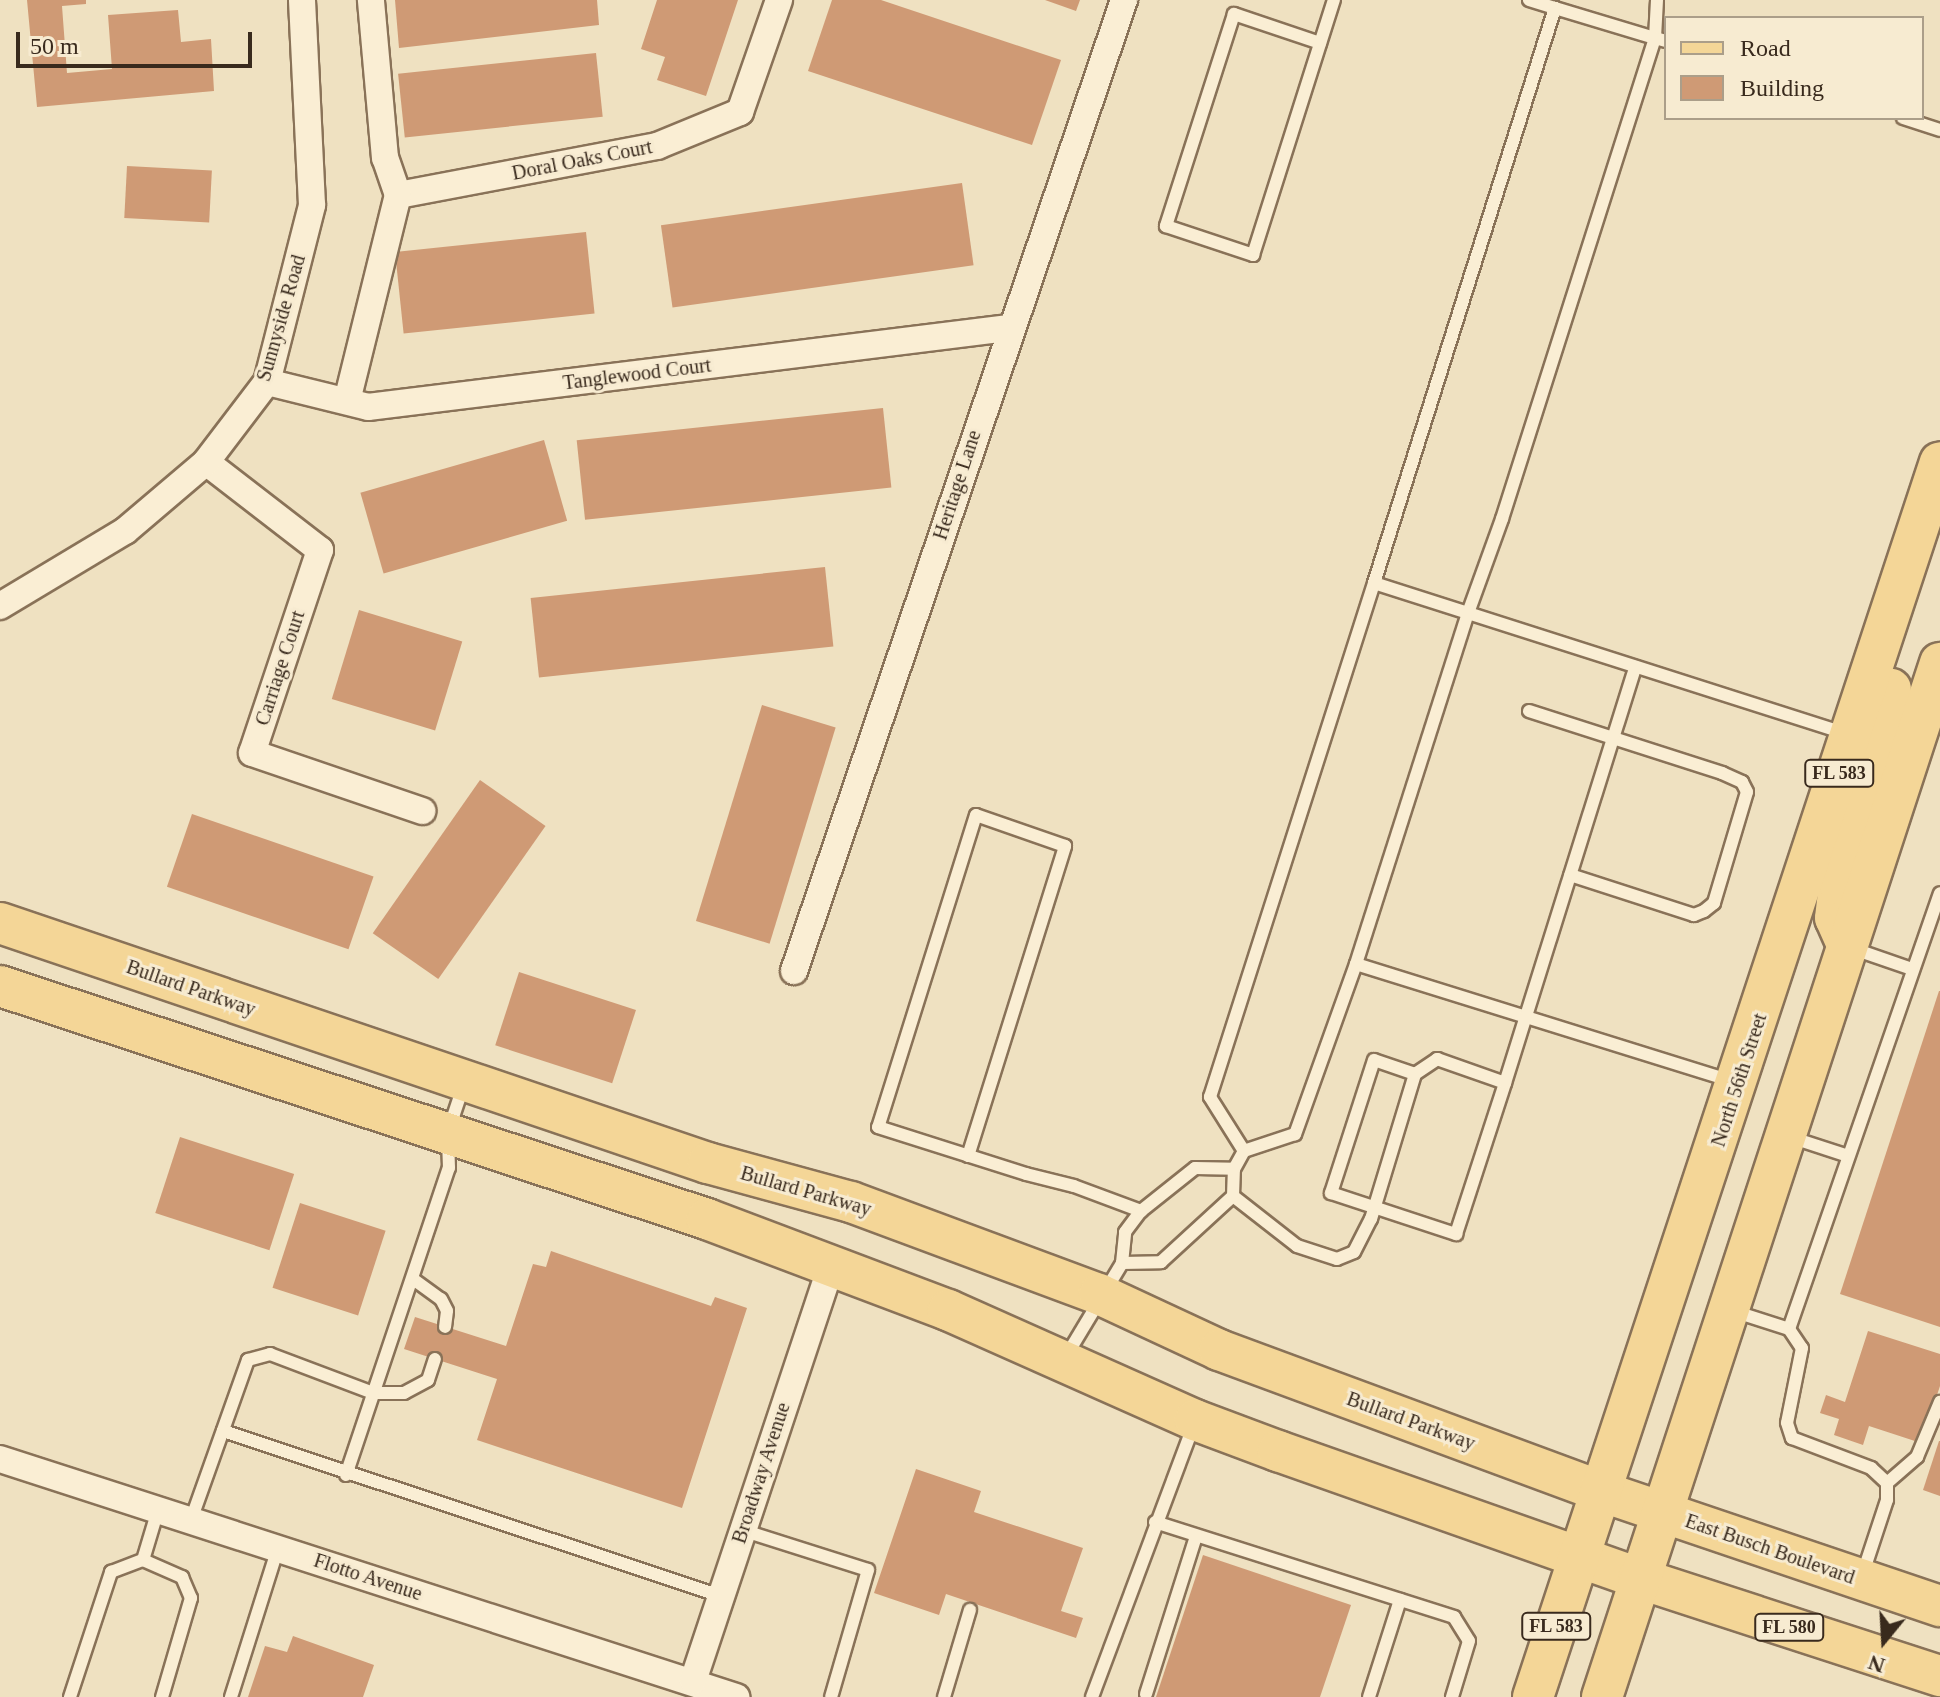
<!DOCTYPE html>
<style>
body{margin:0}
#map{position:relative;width:1940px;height:1697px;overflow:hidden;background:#efe1c1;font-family:Georgia,serif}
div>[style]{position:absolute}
.building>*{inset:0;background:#cf9a75;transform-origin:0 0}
.roads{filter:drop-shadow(2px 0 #897258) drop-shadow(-2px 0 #897258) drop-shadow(0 2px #897258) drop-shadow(0 -2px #897258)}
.lane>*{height:12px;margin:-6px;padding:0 6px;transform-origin:6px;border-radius:6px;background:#faeed4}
.street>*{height:26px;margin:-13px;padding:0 13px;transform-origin:13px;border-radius:13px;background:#faeed4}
.primary>*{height:40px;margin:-20px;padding:0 20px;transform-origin:20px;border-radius:20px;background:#f4d697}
span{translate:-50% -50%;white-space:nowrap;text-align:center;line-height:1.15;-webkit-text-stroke:6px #f7ebd1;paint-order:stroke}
.shield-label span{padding:2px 6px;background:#f7ebd1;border:2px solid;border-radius:6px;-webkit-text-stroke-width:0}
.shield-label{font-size:18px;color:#392a1d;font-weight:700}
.street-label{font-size:20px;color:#392a1d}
.legend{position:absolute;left:1664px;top:16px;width:260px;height:104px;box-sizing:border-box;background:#f7ebd1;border:2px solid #ab9e89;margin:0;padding:10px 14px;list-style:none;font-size:24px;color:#392a1d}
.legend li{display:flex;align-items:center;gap:16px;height:40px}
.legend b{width:40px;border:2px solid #ab9e89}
.north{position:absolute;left:1844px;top:1601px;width:80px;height:80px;-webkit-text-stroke:6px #f7ebd1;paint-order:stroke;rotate:198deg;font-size:22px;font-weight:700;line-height:32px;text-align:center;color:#392a1d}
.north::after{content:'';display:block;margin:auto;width:28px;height:36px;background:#392a1d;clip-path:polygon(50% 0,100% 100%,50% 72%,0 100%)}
.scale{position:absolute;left:16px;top:32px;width:236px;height:36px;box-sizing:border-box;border:4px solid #392a1d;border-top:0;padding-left:10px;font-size:24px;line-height:28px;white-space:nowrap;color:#392a1d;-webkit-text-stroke:6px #f7ebd1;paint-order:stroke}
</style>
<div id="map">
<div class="building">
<i style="clip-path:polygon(27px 0,86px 0,86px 4px,62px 6px,67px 73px,112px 69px,108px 15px,178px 10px,181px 42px,211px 39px,214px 91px,37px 107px)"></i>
<i style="clip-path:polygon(395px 0,597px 0,599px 25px,399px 48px)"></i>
<i style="clip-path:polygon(657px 0,738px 0,706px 96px,657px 80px,665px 57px,641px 49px)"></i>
<i style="clip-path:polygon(832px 0,881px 0,1061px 60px,1032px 145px,808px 71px)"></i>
<i style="clip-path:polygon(1045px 0,1080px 0,1076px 11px)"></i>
<i style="left:596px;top:53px;width:64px;height:199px;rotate:84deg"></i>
<i style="left:127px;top:166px;width:85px;height:52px;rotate:3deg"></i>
<i style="left:962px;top:183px;width:83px;height:304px;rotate:82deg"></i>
<i style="left:586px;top:232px;width:82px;height:192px;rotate:84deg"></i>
<i style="left:883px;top:408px;width:80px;height:308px;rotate:84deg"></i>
<i style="left:544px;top:440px;width:84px;height:191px;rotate:74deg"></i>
<i style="left:825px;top:567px;width:80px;height:296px;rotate:84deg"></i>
<i style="left:359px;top:610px;width:108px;height:93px;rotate:17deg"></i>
<i style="left:762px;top:705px;width:77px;height:226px;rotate:17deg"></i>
<i style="left:480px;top:780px;width:80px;height:187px;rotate:35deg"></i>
<i style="left:192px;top:814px;width:192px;height:77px;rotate:19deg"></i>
<i style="left:519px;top:972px;width:123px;height:77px;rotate:18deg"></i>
<i style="clip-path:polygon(1939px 991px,1940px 991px,1940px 1327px,1840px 1294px)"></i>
<i style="left:180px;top:1137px;width:120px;height:80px;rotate:18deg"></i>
<i style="left:300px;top:1203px;width:90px;height:89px;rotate:18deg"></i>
<i style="clip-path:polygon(551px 1251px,711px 1306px,715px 1297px,747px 1308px,682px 1508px,477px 1440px,497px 1379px,404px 1349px,415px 1317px,506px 1346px,533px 1264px,546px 1267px)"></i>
<i style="clip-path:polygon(1868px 1331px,1940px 1354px,1940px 1386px,1921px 1443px,1869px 1426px,1863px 1445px,1834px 1435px,1839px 1419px,1820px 1413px,1826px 1395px,1845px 1402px)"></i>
<i style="clip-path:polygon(1939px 1441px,1940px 1441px,1940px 1496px,1923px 1490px)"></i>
<i style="clip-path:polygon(916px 1469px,981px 1491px,974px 1512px,1083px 1548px,1061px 1611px,1083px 1618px,1076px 1638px,946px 1594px,939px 1615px,874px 1593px)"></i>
<i style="clip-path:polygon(1203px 1555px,1351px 1605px,1320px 1697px,1156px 1697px)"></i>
<i style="clip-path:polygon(293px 1636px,374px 1665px,363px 1697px,248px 1697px,265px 1646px,287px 1652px)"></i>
</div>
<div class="roads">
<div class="lane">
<i style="left:1529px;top:0;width:27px;rotate:17deg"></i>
<i style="left:1657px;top:0;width:38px;rotate:93deg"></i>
<i style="left:1655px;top:38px;width:11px;rotate:15deg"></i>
<i style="left:1320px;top:43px;width:91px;rotate:-161.4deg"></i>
<i style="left:1234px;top:14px;width:223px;rotate:107.8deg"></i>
<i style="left:1166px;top:226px;width:92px;rotate:18.4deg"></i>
<i style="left:1253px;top:255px;width:268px;rotate:-72.4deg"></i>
<i style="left:1903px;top:118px;width:39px;rotate:18deg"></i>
<i style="left:1374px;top:583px;width:603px;rotate:-72.53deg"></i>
<i style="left:1555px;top:8px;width:104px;rotate:16.7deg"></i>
<i style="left:1655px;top:38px;width:505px;rotate:107.65deg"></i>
<i style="left:1502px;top:519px;width:100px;rotate:109.9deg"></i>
<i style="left:1468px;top:613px;width:368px;rotate:107.7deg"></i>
<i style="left:1356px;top:964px;width:181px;rotate:109.7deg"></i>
<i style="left:1295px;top:1134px;width:54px;rotate:161.6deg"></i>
<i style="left:1244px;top:1151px;width:64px;rotate:-122.2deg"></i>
<i style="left:1210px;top:1097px;width:540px;rotate:-72.3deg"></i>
<i style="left:1374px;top:583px;width:493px;rotate:17.7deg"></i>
<i style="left:1529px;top:711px;width:203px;rotate:17.8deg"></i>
<i style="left:1722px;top:773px;width:22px;rotate:24deg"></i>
<i style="left:1742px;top:782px;width:11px;rotate:63deg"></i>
<i style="left:1747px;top:792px;width:116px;rotate:106.6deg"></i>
<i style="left:1714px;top:903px;width:13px;rotate:141deg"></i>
<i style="left:1704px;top:911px;width:11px;rotate:158deg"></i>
<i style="left:1694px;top:915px;width:130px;rotate:-162.1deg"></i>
<i style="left:1851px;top:948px;width:65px;rotate:19deg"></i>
<i style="left:1356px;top:964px;width:393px;rotate:17.3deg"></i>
<i style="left:1415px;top:1074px;width:43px;rotate:-161.1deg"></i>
<i style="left:1374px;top:1060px;width:140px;rotate:107.9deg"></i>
<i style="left:1331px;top:1193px;width:132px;rotate:18.2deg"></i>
<i style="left:1456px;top:1234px;width:159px;rotate:-72deg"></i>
<i style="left:1790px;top:1137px;width:61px;rotate:18.1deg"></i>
<i style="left:968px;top:1156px;width:325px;rotate:-72.6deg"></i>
<i style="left:1065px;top:846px;width:94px;rotate:-160.8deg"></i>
<i style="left:976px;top:815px;width:327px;rotate:107.4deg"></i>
<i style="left:878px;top:1127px;width:155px;rotate:17.6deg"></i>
<i style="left:1026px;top:1174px;width:49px;rotate:14deg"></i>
<i style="left:1074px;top:1186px;width:72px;rotate:20.5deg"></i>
<i style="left:1233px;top:1196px;width:81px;rotate:38deg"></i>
<i style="left:1297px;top:1246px;width:42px;rotate:18deg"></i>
<i style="left:1337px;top:1259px;width:18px;rotate:-22deg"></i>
<i style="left:1354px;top:1252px;width:37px;rotate:-63deg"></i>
<i style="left:1371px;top:1219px;width:152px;rotate:-73.1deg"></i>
<i style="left:1415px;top:1074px;width:27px;rotate:-34deg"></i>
<i style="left:1437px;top:1059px;width:72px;rotate:19.4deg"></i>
<i style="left:1505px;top:1083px;width:436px;rotate:-72.6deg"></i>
<i style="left:1122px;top:1263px;width:39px;rotate:-1deg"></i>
<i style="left:1161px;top:1262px;width:98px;rotate:-42.5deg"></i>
<i style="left:1233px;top:1196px;width:27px;rotate:-88deg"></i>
<i style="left:1234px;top:1169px;width:21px;rotate:-61deg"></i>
<i style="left:413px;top:1279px;width:34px;rotate:36deg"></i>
<i style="left:441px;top:1299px;width:13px;rotate:63deg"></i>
<i style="left:447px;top:1311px;width:16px;rotate:97deg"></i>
<i style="left:1733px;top:1311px;width:59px;rotate:17.8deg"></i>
<i style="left:1789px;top:1329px;width:23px;rotate:56deg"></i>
<i style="left:1802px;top:1348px;width:76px;rotate:101.3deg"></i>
<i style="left:1787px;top:1423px;width:16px;rotate:72deg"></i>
<i style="left:1792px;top:1438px;width:85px;rotate:20.8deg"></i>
<i style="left:1871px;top:1468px;width:22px;rotate:43deg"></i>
<i style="left:1887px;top:1483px;width:17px;rotate:90deg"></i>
<i style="left:1887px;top:1500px;width:80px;rotate:108.2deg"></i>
<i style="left:1789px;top:1329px;width:461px;rotate:-70.9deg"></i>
<i style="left:1065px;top:1358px;width:111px;rotate:-59deg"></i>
<i style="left:1122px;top:1263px;width:31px;rotate:-84deg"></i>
<i style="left:1125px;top:1232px;width:26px;rotate:-53deg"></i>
<i style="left:1141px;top:1211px;width:69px;rotate:-38.5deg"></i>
<i style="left:1195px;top:1168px;width:39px;rotate:1deg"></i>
<i style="left:223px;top:1431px;width:525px;rotate:18.33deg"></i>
<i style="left:346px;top:1475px;width:324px;rotate:-71.5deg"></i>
<i style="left:449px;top:1168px;width:36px;rotate:-92deg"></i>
<i style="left:448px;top:1132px;width:51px;rotate:-71.6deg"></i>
<i style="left:1887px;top:1483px;width:40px;rotate:-41deg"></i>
<i style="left:1917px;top:1457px;width:60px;rotate:-67.3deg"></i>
<i style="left:191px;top:1520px;width:170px;rotate:-70.4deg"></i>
<i style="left:248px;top:1360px;width:23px;rotate:-15deg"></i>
<i style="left:270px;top:1354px;width:110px;rotate:20.7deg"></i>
<i style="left:373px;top:1393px;width:31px"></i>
<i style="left:404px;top:1393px;width:27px;rotate:-28deg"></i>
<i style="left:428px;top:1380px;width:22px;rotate:-72deg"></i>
<i style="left:1155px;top:1522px;width:314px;rotate:17.6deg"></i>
<i style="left:1454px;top:1617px;width:28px;rotate:58deg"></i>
<i style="left:1469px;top:1641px;width:59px;rotate:106.9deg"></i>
<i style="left:742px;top:1530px;width:132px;rotate:17.6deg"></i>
<i style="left:868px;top:1570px;width:132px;rotate:106.2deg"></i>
<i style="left:143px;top:1560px;width:52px;rotate:-73.3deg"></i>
<i style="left:1146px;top:1694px;width:166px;rotate:-72.4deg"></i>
<i style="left:70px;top:1697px;width:132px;rotate:-71.8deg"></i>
<i style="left:111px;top:1572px;width:34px;rotate:-21deg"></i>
<i style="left:143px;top:1560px;width:43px;rotate:23.6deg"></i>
<i style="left:182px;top:1577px;width:23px;rotate:67deg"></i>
<i style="left:191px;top:1598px;width:103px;rotate:106.3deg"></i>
<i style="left:231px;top:1697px;width:156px;rotate:-72.5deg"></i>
<i style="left:944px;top:1697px;width:91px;rotate:-73.4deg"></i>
<i style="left:1092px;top:1697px;width:288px;rotate:-69.5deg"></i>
<i style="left:1369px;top:1697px;width:102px;rotate:-72.3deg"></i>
</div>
<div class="street">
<i style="left:398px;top:195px;width:264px;rotate:-10.7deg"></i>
<i style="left:657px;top:146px;width:90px;rotate:-22.3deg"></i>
<i style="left:740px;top:112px;width:119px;rotate:-70.8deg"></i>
<i style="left:267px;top:382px;width:104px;rotate:13.9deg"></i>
<i style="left:368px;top:407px;width:646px;rotate:-7.03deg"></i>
<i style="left:347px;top:401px;width:212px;rotate:-76.1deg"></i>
<i style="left:398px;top:195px;width:39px;rotate:-109deg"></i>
<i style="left:385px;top:158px;width:159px;rotate:-95.1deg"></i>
<i style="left:206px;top:462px;width:144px;rotate:37.7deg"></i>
<i style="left:320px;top:550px;width:214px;rotate:108.5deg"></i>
<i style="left:252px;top:753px;width:180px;rotate:18.8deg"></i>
<i style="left:0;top:606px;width:146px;rotate:-31deg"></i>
<i style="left:125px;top:531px;width:106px;rotate:-40.4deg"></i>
<i style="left:206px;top:462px;width:101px;rotate:-52.7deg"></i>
<i style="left:267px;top:382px;width:183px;rotate:-75.7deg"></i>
<i style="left:312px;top:205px;width:205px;rotate:-92.8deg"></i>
<i style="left:794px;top:971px;width:1026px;rotate:-71.23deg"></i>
<i style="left:0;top:1459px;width:774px;rotate:17.92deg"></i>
<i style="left:693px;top:1681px;width:438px;rotate:-71.6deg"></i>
</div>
<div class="primary">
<i style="left:0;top:923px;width:748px;rotate:18.73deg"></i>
<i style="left:708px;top:1163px;width:148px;rotate:15.3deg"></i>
<i style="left:851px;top:1202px;width:265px;rotate:20.4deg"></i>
<i style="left:1099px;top:1294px;width:132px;rotate:25deg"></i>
<i style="left:1219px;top:1350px;width:406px;rotate:20.3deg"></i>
<i style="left:1600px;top:1491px;width:359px;rotate:18.7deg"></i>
<i style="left:1845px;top:940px;width:24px;rotate:-114deg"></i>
<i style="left:1835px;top:918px;width:34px;rotate:-83deg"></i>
<i style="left:1839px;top:884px;width:202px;rotate:-75.1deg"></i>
<i style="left:0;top:986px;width:744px;rotate:18.24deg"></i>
<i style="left:707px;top:1219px;width:258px;rotate:20.7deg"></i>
<i style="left:948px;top:1310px;width:270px;rotate:24deg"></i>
<i style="left:1195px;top:1420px;width:89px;rotate:20.5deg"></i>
<i style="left:1278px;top:1451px;width:382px;rotate:19.4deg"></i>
<i style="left:1638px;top:1578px;width:318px;rotate:18deg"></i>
<i style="left:1533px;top:1697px;width:1300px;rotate:-71.76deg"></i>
<i style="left:1602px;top:1697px;width:1088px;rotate:-71.9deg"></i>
</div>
</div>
<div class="shield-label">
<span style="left:1839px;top:773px">FL 583</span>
<span style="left:1556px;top:1626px">FL 583</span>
<span style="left:1789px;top:1627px">FL 580</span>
</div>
<div class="street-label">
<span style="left:582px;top:160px;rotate:-11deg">Doral Oaks Court</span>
<span style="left:281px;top:318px;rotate:-74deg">Sunnyside Road</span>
<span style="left:637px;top:374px;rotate:-7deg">Tanglewood Court</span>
<span style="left:957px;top:485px;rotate:-72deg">Heritage Lane</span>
<span style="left:280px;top:668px;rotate:-72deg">Carriage Court</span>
<span style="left:191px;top:988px;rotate:19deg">Bullard Parkway</span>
<span style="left:1739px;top:1080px;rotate:-72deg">North 56th Street</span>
<span style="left:806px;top:1191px;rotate:16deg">Bullard Parkway</span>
<span style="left:1411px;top:1421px;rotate:20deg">Bullard Parkway</span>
<span style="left:761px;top:1473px;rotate:-72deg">Broadway Avenue</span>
<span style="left:1770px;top:1549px;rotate:19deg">East Busch Boulevard</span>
<span style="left:368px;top:1577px;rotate:18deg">Flotto Avenue</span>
</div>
<ul class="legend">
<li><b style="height:10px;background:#f4d697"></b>Road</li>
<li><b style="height:22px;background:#cf9a75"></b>Building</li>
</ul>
<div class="north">N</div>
<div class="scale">50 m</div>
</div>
